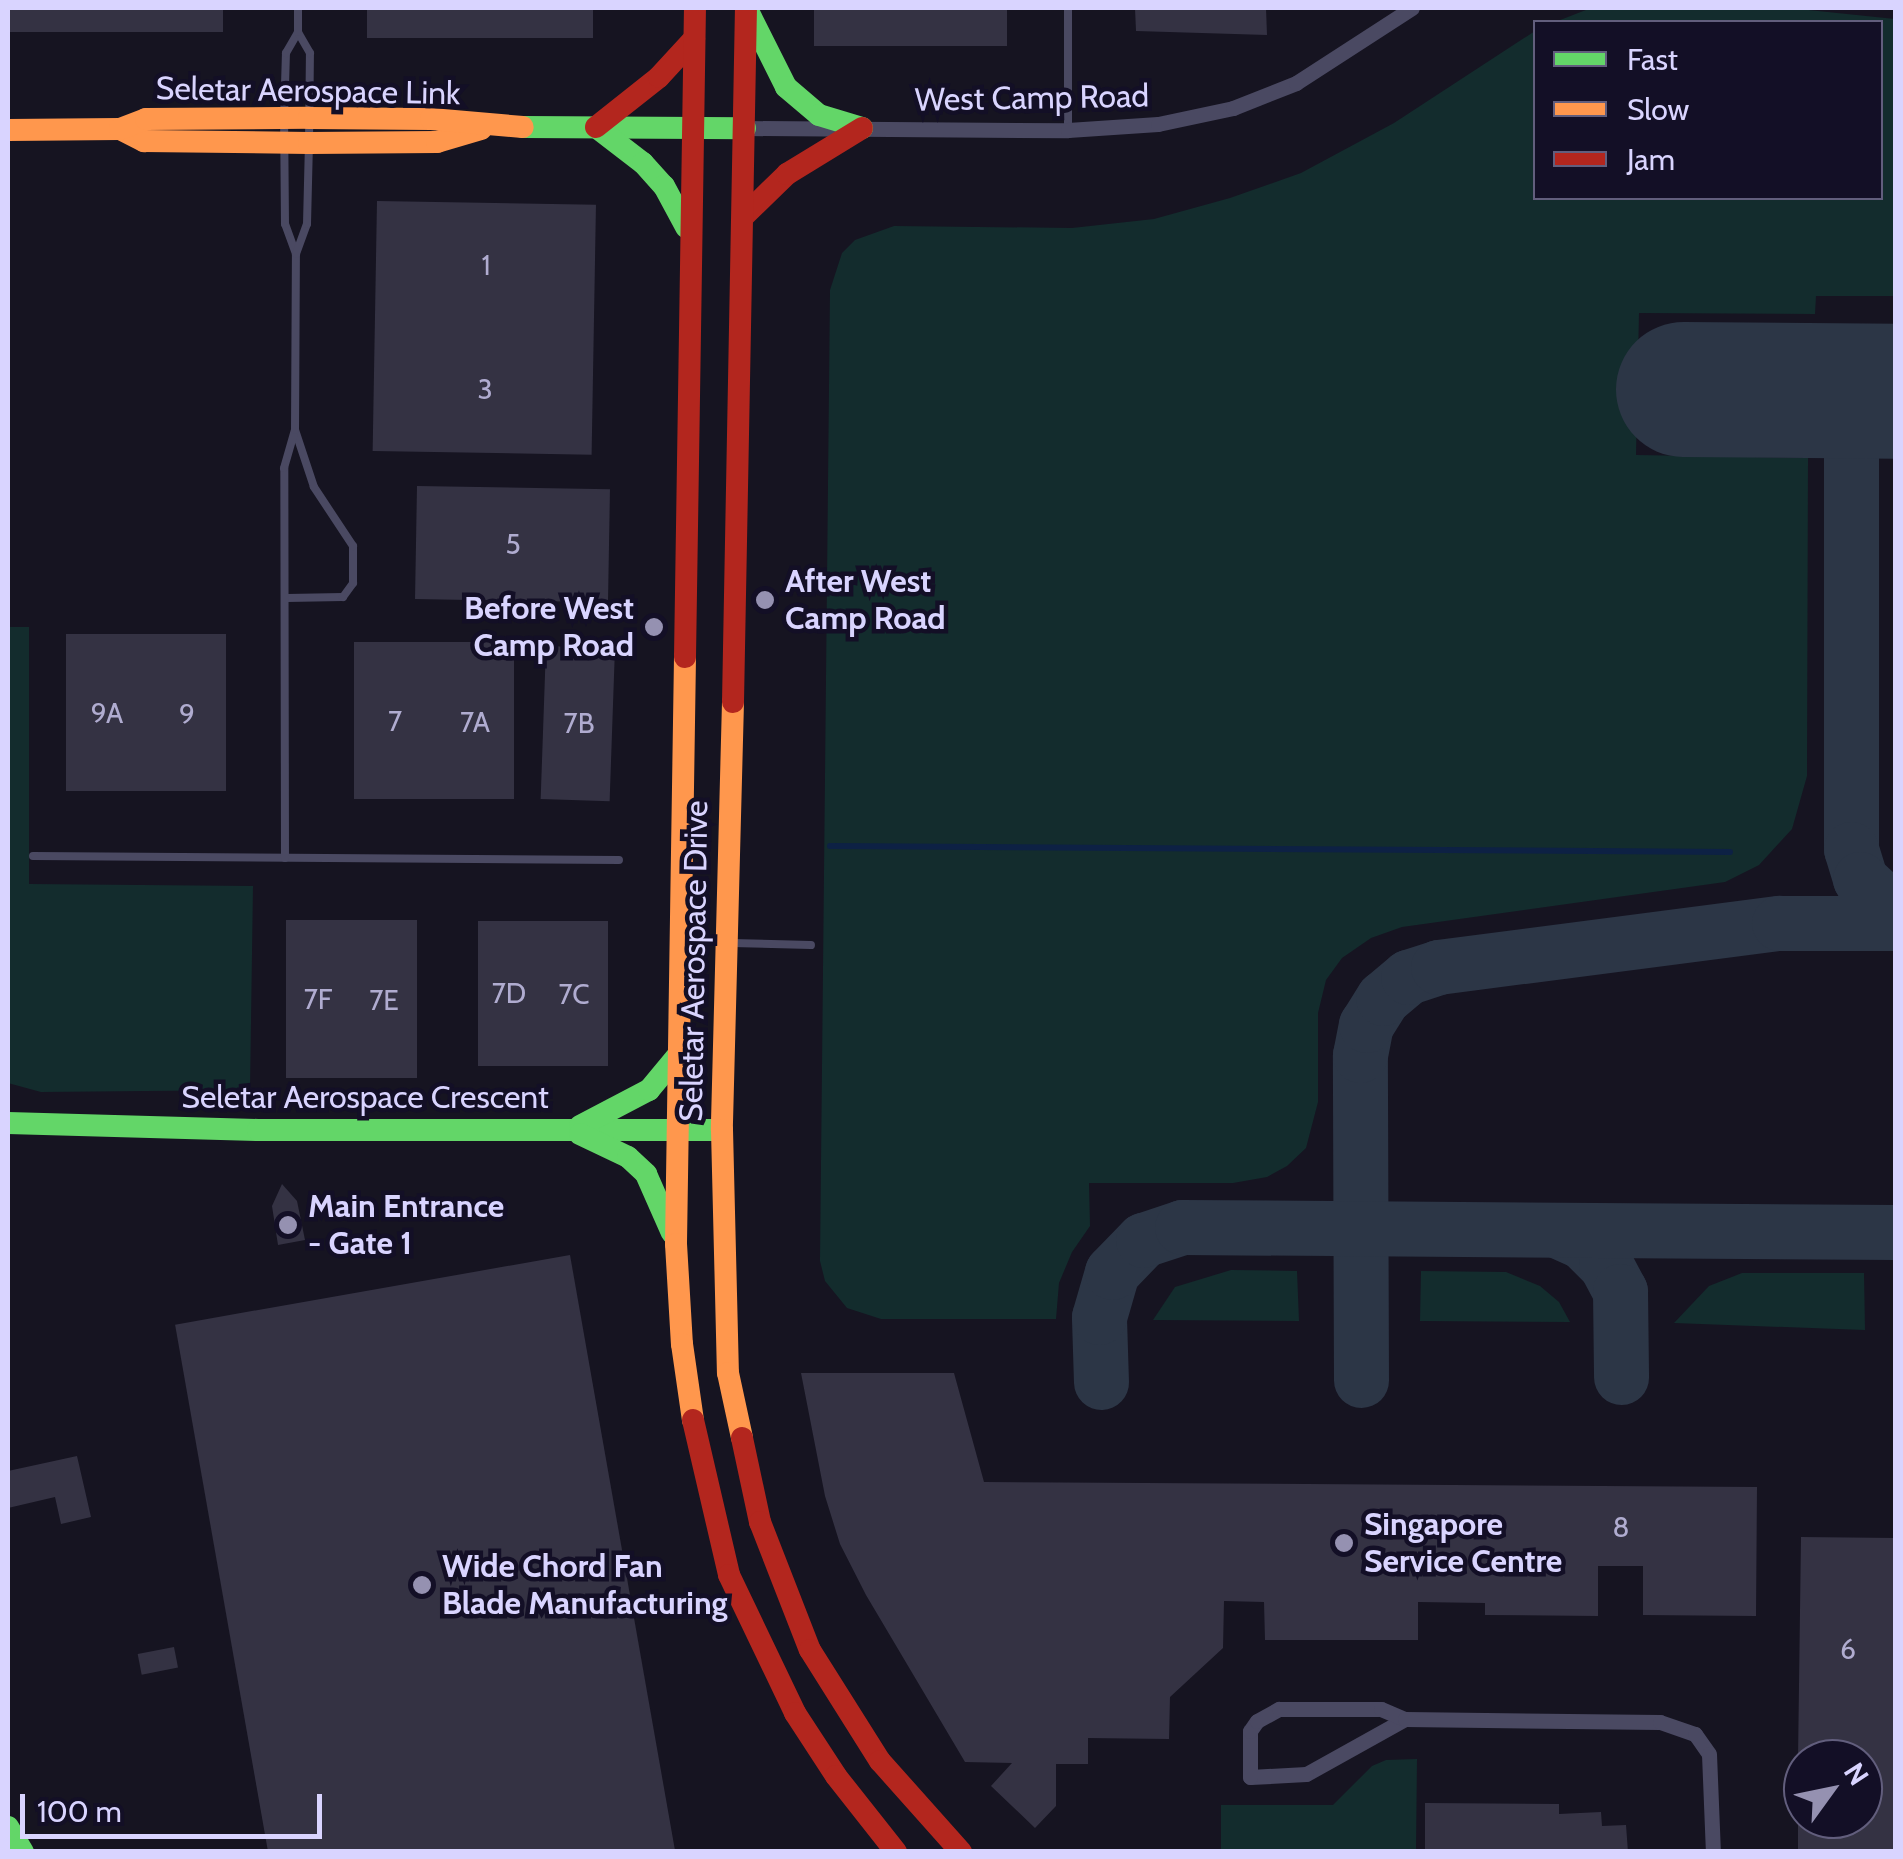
<!DOCTYPE html>
<style>
body{margin:0}
#map{position:relative;width:1903px;height:1859px;overflow:hidden;background:#161421;font-family:Cabin,sans-serif}
div>[style]{position:absolute}
.green>*{inset:0;background:#132c2d}
.stream>*{height:6px;margin:-3px;padding:0 3px;transform-origin:3px;border-radius:3px;background:#0d2144}
.taxiway>*{height:55px;margin:-27.5px;padding:0 27.5px;transform-origin:27.5px;border-radius:27.5px;background:#2c3646}
.runway>*{height:135px;margin:-67.5px;padding:0 67.5px;transform-origin:67.5px;border-radius:67.5px;background:#2c3646}
.building>*{inset:0;background:#343243;transform-origin:0 0}
.lane>*{height:8px;margin:-4px;padding:0 4px;transform-origin:4px;border-radius:4px;background:#4a4962}
.street>*{height:15px;margin:-7.5px;padding:0 7.5px;transform-origin:7.5px;border-radius:7.5px;background:#4a4962}
.fast>*{height:22px;margin:-11px;padding:0 11px;transform-origin:11px;border-radius:11px;background:#63d668}
.slow>*{height:22px;margin:-11px;padding:0 11px;transform-origin:11px;border-radius:11px;background:#ff974d}
.jam>*{height:22px;margin:-11px;padding:0 11px;transform-origin:11px;border-radius:11px;background:#b3261e}
.dots>*{width:28px;height:28px;translate:-50% -50%;box-sizing:border-box;border:5px solid #130f26;border-radius:50%}
span{translate:-50% -50%;white-space:nowrap;text-align:center;line-height:1.15;-webkit-text-stroke:9px #130f26;paint-order:stroke}
.number-label{font-size:28px;color:#b0acd0}
.number-label span{-webkit-text-stroke-width:0}
.street-label{font-size:32px;color:#d9d4ff}
.poi-label{font-size:32px;color:#d9d4ff;font-weight:700}
.left{translate:0 -50%;text-align:left}
.right{translate:-100% -50%;text-align:right}
.frame{position:absolute;inset:0;border:10px solid #d9d4ff;pointer-events:none}
.legend{position:absolute;left:1533px;top:20px;width:350px;height:180px;box-sizing:border-box;background:#130f26;border:2px solid #625e7d;margin:0;padding:12px 18px;list-style:none;font-size:30px;color:#d9d4ff}
.legend li{display:flex;align-items:center;gap:20px;height:50px}
.legend b{width:50px;border:2px solid #625e7d}
.north{position:absolute;left:1783px;top:1739px;width:100px;height:100px;box-sizing:border-box;background:#130f26;border:2px solid #625e7d;border-radius:50%;rotate:57deg;font-size:28px;font-weight:700;line-height:40px;text-align:center;color:#d9d4ff}
.north::after{content:'';display:block;margin:auto;width:35px;height:45px;background:#9591b1;clip-path:polygon(50% 0,100% 100%,50% 72%,0 100%)}
.scale{position:absolute;left:20px;top:1794px;width:302px;height:45px;box-sizing:border-box;border:5px solid #d9d4ff;border-top:0;padding-left:12px;font-size:30px;line-height:35px;white-space:nowrap;color:#d9d4ff;-webkit-text-stroke:8px #130f26;paint-order:stroke}
</style>
<div id="map">
<div class="green">
<i style="clip-path:polygon(1591px 8px,1789px 8px,1895px 19px,1895px 296px,1816px 296px,1815px 314px,1639px 313px,1636px 455px,1808px 458px,1807px 776px,1792px 829px,1759px 865px,1725px 882px,1402px 927px,1371px 938px,1342px 958px,1326px 980px,1318px 1013px,1318px 1102px,1306px 1148px,1287px 1166px,1267px 1177px,1233px 1183px,1089px 1183px,1090px 1226px,1072px 1252px,1059px 1283px,1056px 1319px,881px 1319px,847px 1308px,825px 1281px,820px 1261px,830px 290px,842px 253px,855px 240px,894px 226px,1072px 228px,1154px 219px,1230px 198px,1301px 173px,1394px 123px,1535px 31px,1536px 198px,1880px 198px,1880px 22px,1555px 22px)"></i>
<i style="clip-path:polygon(8px 627px,29px 627px,29px 884px,253px 886px,250px 1090px,41px 1092px,8px 1083px)"></i>
<i style="clip-path:polygon(1231px 1270px,1297px 1271px,1299px 1321px,1153px 1320px,1175px 1287px)"></i>
<i style="clip-path:polygon(1421px 1271px,1506px 1272px,1540px 1286px,1559px 1302px,1570px 1322px,1420px 1321px)"></i>
<i style="clip-path:polygon(1742px 1273px,1864px 1273px,1865px 1330px,1674px 1323px,1709px 1286px)"></i>
<i style="clip-path:polygon(1417px 1759px,1416px 1851px,1221px 1851px,1221px 1805px,1333px 1805px,1372px 1766px,1386px 1760px)"></i>
</div>
<div class="stream">
<i style="left:830px;top:846px;width:900px;rotate:0.38deg"></i>
</div>
<div class="taxiway">
<i style="left:1851px;top:390px;width:459px;rotate:90deg"></i>
<i style="left:1851px;top:849px;width:31px;rotate:73deg"></i>
<i style="left:1860px;top:879px;width:49px;rotate:42.5deg"></i>
<i style="left:1556px;top:1230px;width:30px;rotate:24deg"></i>
<i style="left:1583px;top:1242px;width:33px;rotate:45deg"></i>
<i style="left:1606px;top:1265px;width:30px;rotate:62deg"></i>
<i style="left:1620px;top:1291px;width:86px;rotate:89.3deg"></i>
<i style="left:1361px;top:1380px;width:325px;rotate:-90.2deg"></i>
<i style="left:1360px;top:1055px;width:31px;rotate:-79deg"></i>
<i style="left:1366px;top:1025px;width:32px;rotate:-58deg"></i>
<i style="left:1383px;top:998px;width:33px;rotate:-40deg"></i>
<i style="left:1408px;top:977px;width:32px;rotate:-18deg"></i>
<i style="left:1438px;top:967px;width:344px;rotate:-7.4deg"></i>
<i style="left:1779px;top:923px;width:117px"></i>
<i style="left:1101px;top:1382px;width:65px;rotate:-91.8deg"></i>
<i style="left:1099px;top:1317px;width:47px;rotate:-73.9deg"></i>
<i style="left:1112px;top:1272px;width:45px;rotate:-45.9deg"></i>
<i style="left:1143px;top:1240px;width:41px;rotate:-18.4deg"></i>
<i style="left:1182px;top:1227px;width:714px;rotate:0.4deg"></i>
</div>
<div class="runway">
<i style="left:1683px;top:389px;width:213px;rotate:0.5deg"></i>
</div>
<div class="building">
<i style="left:8px;top:8px;width:215px;height:24px"></i>
<i style="left:367px;top:8px;width:226px;height:30px"></i>
<i style="left:814px;top:8px;width:193px;height:38px"></i>
<i style="clip-path:polygon(1135px 8px,1266px 8px,1267px 35px,1136px 31px)"></i>
<i style="left:377px;top:201px;width:219px;height:250px;rotate:1deg"></i>
<i style="left:417px;top:486px;width:193px;height:113px;rotate:1deg"></i>
<i style="left:66px;top:634px;width:160px;height:157px"></i>
<i style="left:354px;top:642px;width:160px;height:157px"></i>
<i style="left:546px;top:646px;width:69px;height:153px;rotate:2deg"></i>
<i style="left:286px;top:920px;width:131px;height:158px"></i>
<i style="left:478px;top:921px;width:130px;height:145px"></i>
<i style="clip-path:polygon(282px 1184px,297px 1201px,305px 1240px,278px 1245px,272px 1206px)"></i>
<i style="left:570px;top:1255px;width:605px;height:401px;rotate:80deg"></i>
<i style="clip-path:polygon(801px 1373px,954px 1373px,984px 1482px,1757px 1487px,1756px 1616px,1643px 1615px,1643px 1566px,1598px 1566px,1598px 1616px,1485px 1615px,1485px 1603px,1418px 1602px,1418px 1640px,1265px 1640px,1264px 1602px,1224px 1601px,1223px 1648px,1170px 1697px,1169px 1739px,1088px 1738px,1088px 1764px,1056px 1764px,1056px 1806px,1035px 1828px,991px 1786px,1012px 1763px,965px 1762px,866px 1595px,840px 1544px,825px 1496px)"></i>
<i style="clip-path:polygon(77px 1456px,91px 1517px,61px 1524px,55px 1497px,8px 1508px,8px 1471px)"></i>
<i style="clip-path:polygon(1801px 1537px,1896px 1538px,1896px 1852px,1798px 1852px,1798px 1819px,1863px 1819px,1863px 1759px,1798px 1759px)"></i>
<i style="left:174px;top:1647px;width:21px;height:37px;rotate:79deg"></i>
<i style="clip-path:polygon(1425px 1803px,1559px 1804px,1559px 1814px,1601px 1812px,1602px 1826px,1626px 1825px,1628px 1852px,1425px 1852px)"></i>
</div>
<div class="lane">
<i style="left:1068px;top:130px;width:122px;rotate:-90deg"></i>
<i style="left:296px;top:254px;width:32px;rotate:-110deg"></i>
<i style="left:285px;top:224px;width:105px;rotate:-90.5deg"></i>
<i style="left:284px;top:119px;width:66px;rotate:-88.3deg"></i>
<i style="left:286px;top:53px;width:24px;rotate:-60deg"></i>
<i style="left:287px;top:598px;width:56px;rotate:-1deg"></i>
<i style="left:343px;top:597px;width:17px;rotate:-54deg"></i>
<i style="left:353px;top:583px;width:37px;rotate:-90deg"></i>
<i style="left:353px;top:546px;width:71px;rotate:-123.5deg"></i>
<i style="left:314px;top:487px;width:60px;rotate:-108.4deg"></i>
<i style="left:33px;top:856px;width:586px;rotate:0.39deg"></i>
<i style="left:285px;top:858px;width:390px;rotate:-90.1deg"></i>
<i style="left:284px;top:468px;width:40px;rotate:-74deg"></i>
<i style="left:295px;top:430px;width:176px;rotate:-89.7deg"></i>
<i style="left:296px;top:254px;width:32px;rotate:-70deg"></i>
<i style="left:307px;top:224px;width:81px;rotate:-88.6deg"></i>
<i style="left:309px;top:143px;width:90px;rotate:-89.4deg"></i>
<i style="left:310px;top:53px;width:24px;rotate:-120deg"></i>
<i style="left:298px;top:32px;width:24px;rotate:-90deg"></i>
<i style="left:732px;top:943px;width:79px;rotate:1.5deg"></i>
</div>
<div class="street">
<i style="left:745px;top:128px;width:323px;rotate:0.4deg"></i>
<i style="left:1068px;top:130px;width:90px;rotate:-3.8deg"></i>
<i style="left:1158px;top:124px;width:77px;rotate:-12deg"></i>
<i style="left:1233px;top:108px;width:68px;rotate:-21.6deg"></i>
<i style="left:1296px;top:83px;width:138px;rotate:-32.9deg"></i>
<i style="left:1405px;top:1719px;width:113px;rotate:150.9deg"></i>
<i style="left:1306px;top:1774px;width:56px;rotate:176.9deg"></i>
<i style="left:1250px;top:1777px;width:46px;rotate:-90deg"></i>
<i style="left:1250px;top:1731px;width:12px;rotate:-55deg"></i>
<i style="left:1257px;top:1721px;width:25px;rotate:-29deg"></i>
<i style="left:1279px;top:1709px;width:102px"></i>
<i style="left:1381px;top:1709px;width:26px;rotate:23deg"></i>
<i style="left:1405px;top:1719px;width:255px;rotate:0.7deg"></i>
<i style="left:1660px;top:1722px;width:37px;rotate:19deg"></i>
<i style="left:1695px;top:1734px;width:24px;rotate:55deg"></i>
<i style="left:1709px;top:1754px;width:98px;rotate:87.7deg"></i>
</div>
<div class="fast">
<i style="left:750px;top:15px;width:80px;rotate:63.4deg"></i>
<i style="left:786px;top:87px;width:43px;rotate:40.3deg"></i>
<i style="left:819px;top:115px;width:45px;rotate:16.8deg"></i>
<i style="left:523px;top:127px;width:222px;rotate:0.3deg"></i>
<i style="left:596px;top:127px;width:59px;rotate:37.5deg"></i>
<i style="left:643px;top:163px;width:31px;rotate:48deg"></i>
<i style="left:664px;top:186px;width:47px;rotate:61.8deg"></i>
<i style="left:8px;top:1123px;width:250px;rotate:1.6deg"></i>
<i style="left:258px;top:1130px;width:464px"></i>
<i style="left:580px;top:1126px;width:78px;rotate:-27.6deg"></i>
<i style="left:649px;top:1090px;width:47px;rotate:-50.2deg"></i>
<i style="left:580px;top:1134px;width:53px;rotate:25.6deg"></i>
<i style="left:628px;top:1157px;width:25px;rotate:43deg"></i>
<i style="left:646px;top:1174px;width:64px;rotate:66.2deg"></i>
<i style="left:8px;top:1827px;width:29px;rotate:59deg"></i>
</div>
<div class="slow">
<i style="left:120px;top:129px;width:27px;rotate:27deg"></i>
<i style="left:144px;top:141px;width:165px;rotate:0.7deg"></i>
<i style="left:309px;top:143px;width:128px;rotate:-0.4deg"></i>
<i style="left:437px;top:142px;width:46px;rotate:-16.5deg"></i>
<i style="left:8px;top:130px;width:112px;rotate:-0.5deg"></i>
<i style="left:120px;top:129px;width:28px;rotate:-21deg"></i>
<i style="left:146px;top:119px;width:163px;rotate:-0.4deg"></i>
<i style="left:309px;top:118px;width:122px;rotate:0.5deg"></i>
<i style="left:431px;top:119px;width:92px;rotate:5deg"></i>
<i style="left:685px;top:657px;width:587px;rotate:90.88deg"></i>
<i style="left:676px;top:1244px;width:100px;rotate:86.6deg"></i>
<i style="left:682px;top:1344px;width:77px;rotate:81.8deg"></i>
<i style="left:733px;top:702px;width:428px;rotate:91.5deg"></i>
<i style="left:722px;top:1130px;width:243px;rotate:88.6deg"></i>
<i style="left:728px;top:1373px;width:66px;rotate:77.8deg"></i>
</div>
<div class="jam">
<i style="left:596px;top:127px;width:80px;rotate:-38.4deg"></i>
<i style="left:659px;top:77px;width:52px;rotate:-47.4deg"></i>
<i style="left:745px;top:215px;width:59px;rotate:-44.3deg"></i>
<i style="left:787px;top:174px;width:88px;rotate:-31.5deg"></i>
<i style="left:685px;top:657px;width:649px;rotate:-89.12deg"></i>
<i style="left:733px;top:702px;width:694px;rotate:-88.93deg"></i>
<i style="left:693px;top:1420px;width:159px;rotate:76.9deg"></i>
<i style="left:729px;top:1575px;width:153px;rotate:64.4deg"></i>
<i style="left:795px;top:1713px;width:75px;rotate:56.9deg"></i>
<i style="left:836px;top:1776px;width:97px;rotate:51.7deg"></i>
<i style="left:742px;top:1438px;width:86px;rotate:77.9deg"></i>
<i style="left:760px;top:1522px;width:137px;rotate:68.7deg"></i>
<i style="left:810px;top:1650px;width:131px;rotate:57.8deg"></i>
<i style="left:880px;top:1761px;width:122px;rotate:48.3deg"></i>
</div>
<div class="dots">
<i style="left:765px;top:600px;background:#9591b1"></i>
<i style="left:654px;top:627px;background:#9591b1"></i>
<i style="left:288px;top:1225px;background:#9591b1"></i>
<i style="left:1344px;top:1543px;background:#9591b1"></i>
<i style="left:422px;top:1585px;background:#9591b1"></i>
</div>
<div class="number-label">
<span style="left:486px;top:265px">1</span>
<span style="left:485px;top:389px">3</span>
<span style="left:513px;top:544px">5</span>
<span style="left:107px;top:713px">9A</span>
<span style="left:187px;top:714px">9</span>
<span style="left:395px;top:721px">7</span>
<span style="left:475px;top:722px">7A</span>
<span style="left:579px;top:723px">7B</span>
<span style="left:509px;top:993px">7D</span>
<span style="left:574px;top:994px">7C</span>
<span style="left:318px;top:999px">7F</span>
<span style="left:384px;top:1000px">7E</span>
<span style="left:1621px;top:1527px">8</span>
<span style="left:1848px;top:1649px">6</span>
</div>
<div class="street-label">
<span style="left:308px;top:91px;rotate:1deg">Seletar Aerospace Link</span>
<span style="left:1032px;top:98px;rotate:-1deg">West Camp Road</span>
<span style="left:694px;top:961px;rotate:-89deg">Seletar Aerospace Drive</span>
<span style="left:365px;top:1097px">Seletar Aerospace Crescent</span>
</div>
<div class="poi-label">
<span class="left" style="left:785px;top:600px">After West<br>Camp Road</span>
<span class="right" style="left:634px;top:627px">Before West<br>Camp Road</span>
<span class="left" style="left:308px;top:1225px">Main Entrance<br>- Gate 1</span>
<span class="left" style="left:1364px;top:1543px">Singapore<br>Service Centre</span>
<span class="left" style="left:442px;top:1585px">Wide Chord Fan<br>Blade Manufacturing</span>
</div>
<div class="frame"></div>
<ul class="legend">
<li><b style="height:12px;background:#63d668"></b>Fast</li>
<li><b style="height:12px;background:#ff974d"></b>Slow</li>
<li><b style="height:12px;background:#b3261e"></b>Jam</li>
</ul>
<div class="north">N</div>
<div class="scale">100 m</div>
</div>
